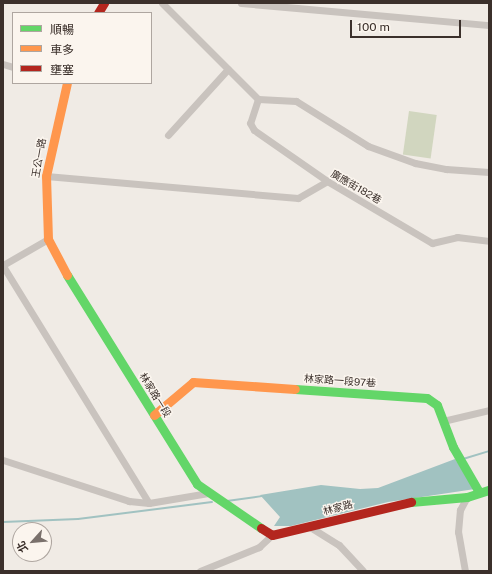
<!DOCTYPE html>
<meta charset="utf-8">
<style>
body{margin:0}
#map{position:relative;width:492px;height:574px;overflow:hidden;background:#f0ebe5;font-family:"Public Sans","Noto Sans TC",sans-serif}
div>[style]{position:absolute}
.green>*{inset:0;background:#d1d6bf;transform-origin:0 0}
.water>*{inset:0;background:#a1c2c1}
.stream>*{height:2px;margin:-1px;padding:0 1px;transform-origin:1px;border-radius:1px;background:#a1c2c1}
.street>*{height:7px;margin:-3.5px;padding:0 3.5px;transform-origin:3.5px;border-radius:3.5px;background:#c9c3be}
.fast>*{height:9px;margin:-4.5px;padding:0 4.5px;transform-origin:4.5px;border-radius:4.5px;background:#63d668}
.slow>*{height:9px;margin:-4.5px;padding:0 4.5px;transform-origin:4.5px;border-radius:4.5px;background:#ff974d}
.jam>*{height:9px;margin:-4.5px;padding:0 4.5px;transform-origin:4.5px;border-radius:4.5px;background:#b3261e}
span{translate:-50% -50%;white-space:nowrap;text-align:center;line-height:1.15;-webkit-text-stroke:3px #fbf5ee;paint-order:stroke}
.street-label{font-size:10px;color:#3b302b}
.frame{position:absolute;inset:0;border:4px solid #3b302b;pointer-events:none}
.legend{position:absolute;left:12px;top:12px;width:140px;height:72px;box-sizing:border-box;background:#fbf5ee;border:1px solid #aea6a0;margin:0;padding:5px 7px;list-style:none;font-size:12px;color:#3b302b}
.legend li{display:flex;align-items:center;gap:8px;height:20px}
.legend b{width:20px;border:1px solid #aea6a0}
.north{position:absolute;left:12px;top:522px;width:40px;height:40px;box-sizing:border-box;background:#fbf5ee;border:1px solid #aea6a0;border-radius:50%;rotate:243deg;font-size:11px;font-weight:700;line-height:16px;text-align:center;color:#3b302b}
.north::after{content:'';display:block;margin:auto;width:14px;height:18px;background:#7a716c;clip-path:polygon(50% 0,100% 100%,50% 72%,0 100%)}
.scale{position:absolute;left:350px;top:20px;width:111px;height:18px;box-sizing:border-box;border:2px solid #3b302b;border-top:0;padding-left:5px;font-size:12px;line-height:14px;white-space:nowrap;color:#3b302b;-webkit-text-stroke:3px #fbf5ee;paint-order:stroke}
</style>
<div id="map">
<div class="green">
<i style="left:409px;top:111px;width:28px;height:44px;rotate:8deg"></i>
</div>
<div class="water">
<i style="clip-path:polygon(455px 459px,475px 489px,388px 502px,291px 526px,274px 526px,280px 517px,260px 495px,321px 485px,360px 489px,378px 488px)"></i>
</div>
<div class="stream">
<i style="left:463px;top:459px;width:27px;rotate:-17deg"></i>
<i style="left:227px;top:501px;width:35px;rotate:-8deg"></i>
<i style="left:3px;top:522px;width:75px;rotate:-2.3deg"></i>
<i style="left:78px;top:519px;width:135px;rotate:-7.2deg"></i>
</div>
<div class="street">
<i style="left:162px;top:3px;width:136px;rotate:45deg"></i>
<i style="left:241px;top:3px;width:249px;rotate:5.1deg"></i>
<i style="left:3px;top:64px;width:10px;rotate:17deg"></i>
<i style="left:258px;top:99px;width:25px;rotate:108deg"></i>
<i style="left:250px;top:123px;width:8px;rotate:60deg"></i>
<i style="left:254px;top:130px;width:89px;rotate:34.9deg"></i>
<i style="left:327px;top:181px;width:122px;rotate:30.6deg"></i>
<i style="left:432px;top:243px;width:26px;rotate:-13deg"></i>
<i style="left:457px;top:237px;width:32px;rotate:7deg"></i>
<i style="left:258px;top:99px;width:38px;rotate:3deg"></i>
<i style="left:296px;top:101px;width:85px;rotate:32deg"></i>
<i style="left:368px;top:146px;width:50px;rotate:19.9deg"></i>
<i style="left:415px;top:163px;width:32px;rotate:11deg"></i>
<i style="left:446px;top:169px;width:43px;rotate:4deg"></i>
<i style="left:168px;top:135px;width:89px;rotate:-47.7deg"></i>
<i style="left:46px;top:176px;width:253px;rotate:5deg"></i>
<i style="left:298px;top:198px;width:34px;rotate:-30deg"></i>
<i style="left:3px;top:265px;width:52px;rotate:-30deg"></i>
<i style="left:3px;top:266px;width:278px;rotate:58.4deg"></i>
<i style="left:443px;top:421px;width:47px;rotate:-13.4deg"></i>
<i style="left:3px;top:460px;width:133px;rotate:18deg"></i>
<i style="left:129px;top:501px;width:20px;rotate:6deg"></i>
<i style="left:149px;top:503px;width:60px;rotate:-9.6deg"></i>
<i style="left:310px;top:527px;width:34px;rotate:32deg"></i>
<i style="left:339px;top:545px;width:35px;rotate:47deg"></i>
<i style="left:200px;top:571px;width:64px;rotate:-22.1deg"></i>
<i style="left:259px;top:547px;width:18px;rotate:-43deg"></i>
<i style="left:465px;top:571px;width:40px;rotate:-100deg"></i>
<i style="left:458px;top:532px;width:22px;rotate:-85deg"></i>
<i style="left:460px;top:510px;width:15px;rotate:-62deg"></i>
</div>
<div class="fast">
<i style="left:67px;top:275px;width:246px;rotate:58.1deg"></i>
<i style="left:197px;top:484px;width:78px;rotate:34.5deg"></i>
<i style="left:295px;top:389px;width:132px;rotate:3.9deg"></i>
<i style="left:427px;top:398px;width:12px;rotate:35deg"></i>
<i style="left:437px;top:405px;width:45px;rotate:69.1deg"></i>
<i style="left:453px;top:447px;width:52px;rotate:60deg"></i>
<i style="left:411px;top:502px;width:56px;rotate:-5.1deg"></i>
<i style="left:467px;top:497px;width:23px;rotate:-18deg"></i>
</div>
<div class="slow">
<i style="left:67px;top:275px;width:41px;rotate:-117.8deg"></i>
<i style="left:48px;top:239px;width:63px;rotate:-91.8deg"></i>
<i style="left:46px;top:176px;width:95px;rotate:-77.3deg"></i>
<i style="left:154px;top:415px;width:51px;rotate:-40.2deg"></i>
<i style="left:193px;top:382px;width:102px;rotate:3.9deg"></i>
</div>
<div class="jam">
<i style="left:98px;top:13px;width:12px;rotate:-59deg"></i>
<i style="left:261px;top:528px;width:13px;rotate:32deg"></i>
<i style="left:272px;top:535px;width:143px;rotate:-13.4deg"></i>
</div>
<div class="street-label">
<span style="left:39px;top:158px;rotate:-80deg">王公一路</span>
<span style="left:356px;top:187px;rotate:30deg">廣應街182巷</span>
<span style="left:340px;top:381px;rotate:4deg">林家路一段97巷</span>
<span style="left:155px;top:395px;rotate:58deg">林家路一段</span>
<span style="left:338px;top:508px;rotate:-15deg">林家路</span>
</div>
<div class="frame"></div>
<ul class="legend">
<li><b style="height:5px;background:#63d668"></b>順暢</li>
<li><b style="height:5px;background:#ff974d"></b>車多</li>
<li><b style="height:5px;background:#b3261e"></b>壅塞</li>
</ul>
<div class="north">北</div>
<div class="scale">100 m</div>
</div>
